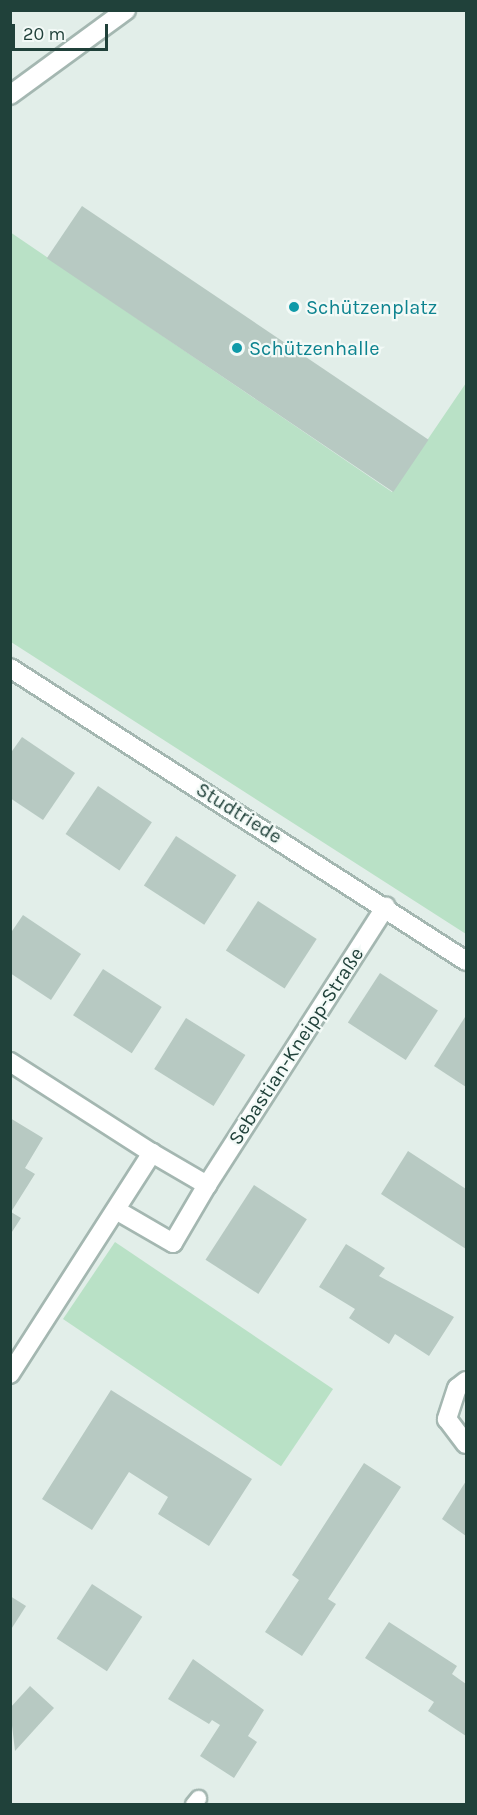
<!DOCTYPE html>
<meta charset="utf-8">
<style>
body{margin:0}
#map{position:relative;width:477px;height:1815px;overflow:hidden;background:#e2eee9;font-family:Karla,sans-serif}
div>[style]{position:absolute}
.green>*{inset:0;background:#b9e1c6;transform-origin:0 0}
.building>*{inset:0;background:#b7c9c2;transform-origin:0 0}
.roads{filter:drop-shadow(2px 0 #a4b7b1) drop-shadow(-2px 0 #a4b7b1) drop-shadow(0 2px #a4b7b1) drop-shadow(0 -2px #a4b7b1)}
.lane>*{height:15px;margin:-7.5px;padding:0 7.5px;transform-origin:7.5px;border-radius:7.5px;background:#fff}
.street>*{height:18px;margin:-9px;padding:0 9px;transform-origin:9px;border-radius:9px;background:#fff}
.secondary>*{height:18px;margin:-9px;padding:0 9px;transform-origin:9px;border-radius:9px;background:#fff}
.dots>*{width:16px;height:16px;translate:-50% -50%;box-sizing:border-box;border:3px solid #f3faf7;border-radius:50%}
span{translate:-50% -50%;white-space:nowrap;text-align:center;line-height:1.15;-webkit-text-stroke:4.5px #f3faf7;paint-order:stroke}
.culture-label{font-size:20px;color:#0d838f}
.left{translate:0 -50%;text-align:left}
.street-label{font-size:20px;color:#20413a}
.frame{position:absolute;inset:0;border:12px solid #20413a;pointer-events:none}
.scale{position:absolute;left:12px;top:24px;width:96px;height:27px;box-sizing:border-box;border:3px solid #20413a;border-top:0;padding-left:8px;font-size:18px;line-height:21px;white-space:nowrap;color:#20413a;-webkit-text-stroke:4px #f3faf7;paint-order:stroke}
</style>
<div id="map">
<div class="green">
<i style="clip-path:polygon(10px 232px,392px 492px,466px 383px,466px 934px,11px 642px)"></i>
<i style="left:115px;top:1242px;width:263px;height:93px;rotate:34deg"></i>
</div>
<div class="building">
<i style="left:82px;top:206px;width:418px;height:63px;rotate:34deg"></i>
<i style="clip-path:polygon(22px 737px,75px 773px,43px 820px,10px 798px,10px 754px)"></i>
<i style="left:98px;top:786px;width:65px;height:58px;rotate:34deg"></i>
<i style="left:176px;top:836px;width:72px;height:59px;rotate:33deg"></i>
<i style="left:258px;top:901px;width:70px;height:59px;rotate:33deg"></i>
<i style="clip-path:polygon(23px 915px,81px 954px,51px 1000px,10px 973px,10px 934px)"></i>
<i style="left:103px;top:969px;width:70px;height:55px;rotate:33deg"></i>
<i style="left:380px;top:973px;width:69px;height:59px;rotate:33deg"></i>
<i style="clip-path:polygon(465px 1017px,466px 1018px,466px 1087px,434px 1066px)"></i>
<i style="left:186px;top:1018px;width:70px;height:60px;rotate:32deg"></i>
<i style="clip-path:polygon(10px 1118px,43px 1138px,25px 1168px,35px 1174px,11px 1212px,21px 1218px,10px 1235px)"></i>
<i style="clip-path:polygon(408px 1151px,466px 1189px,466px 1249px,381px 1194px)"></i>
<i style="left:254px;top:1185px;width:63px;height:89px;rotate:33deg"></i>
<i style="clip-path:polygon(346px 1244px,385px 1268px,379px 1276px,454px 1317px,429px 1356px,395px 1334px,389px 1344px,349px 1318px,355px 1309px,319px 1287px)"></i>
<i style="clip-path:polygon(111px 1390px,252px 1479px,209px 1546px,158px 1514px,168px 1497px,129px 1472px,92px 1530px,42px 1499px)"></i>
<i style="clip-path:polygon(364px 1463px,401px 1487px,328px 1599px,336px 1604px,302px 1656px,265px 1632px,299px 1580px,292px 1575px)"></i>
<i style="clip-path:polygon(466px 1481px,466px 1536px,442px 1519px)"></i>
<i style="left:92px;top:1584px;width:60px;height:65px;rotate:33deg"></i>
<i style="clip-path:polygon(10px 1596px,26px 1606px,10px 1631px)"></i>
<i style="clip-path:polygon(389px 1622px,457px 1666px,452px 1674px,466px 1684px,466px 1736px,428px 1711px,434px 1702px,365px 1658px)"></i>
<i style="clip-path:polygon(193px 1659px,264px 1710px,248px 1736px,257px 1742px,234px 1778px,200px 1756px,220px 1725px,212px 1720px,209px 1724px,168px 1699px)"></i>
<i style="clip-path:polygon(30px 1686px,54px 1708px,15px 1751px,10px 1708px)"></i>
</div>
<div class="roads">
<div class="lane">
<i style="left:193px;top:1804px;width:8px;rotate:-50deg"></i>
</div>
<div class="street">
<i style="left:10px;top:668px;width:542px;rotate:32.72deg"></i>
<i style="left:10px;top:1062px;width:169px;rotate:32.7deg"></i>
<i style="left:207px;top:1185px;width:331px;rotate:-57.3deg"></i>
<i style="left:10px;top:1374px;width:263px;rotate:-57.3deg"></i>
<i style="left:152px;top:1153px;width:64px;rotate:30.2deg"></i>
<i style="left:207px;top:1185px;width:67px;rotate:120.4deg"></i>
<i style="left:173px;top:1243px;width:66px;rotate:-149.9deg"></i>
<i style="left:466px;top:1381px;width:11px;rotate:142deg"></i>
<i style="left:457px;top:1388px;width:33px;rotate:108deg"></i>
<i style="left:447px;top:1419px;width:31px;rotate:53deg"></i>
</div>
<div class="secondary">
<i style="left:10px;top:95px;width:144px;rotate:-36.2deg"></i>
</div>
</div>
<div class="dots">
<i style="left:294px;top:307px;background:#0f9aa8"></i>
<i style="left:237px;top:348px;background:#0f9aa8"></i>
</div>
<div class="culture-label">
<span class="left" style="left:306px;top:307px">Schützenplatz</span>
<span class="left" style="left:249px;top:348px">Schützenhalle</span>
</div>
<div class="street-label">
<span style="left:239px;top:813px;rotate:32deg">Studtriede</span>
<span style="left:296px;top:1046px;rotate:-57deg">Sebastian-Kneipp-Straße</span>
</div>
<div class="frame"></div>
<div class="scale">20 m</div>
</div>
